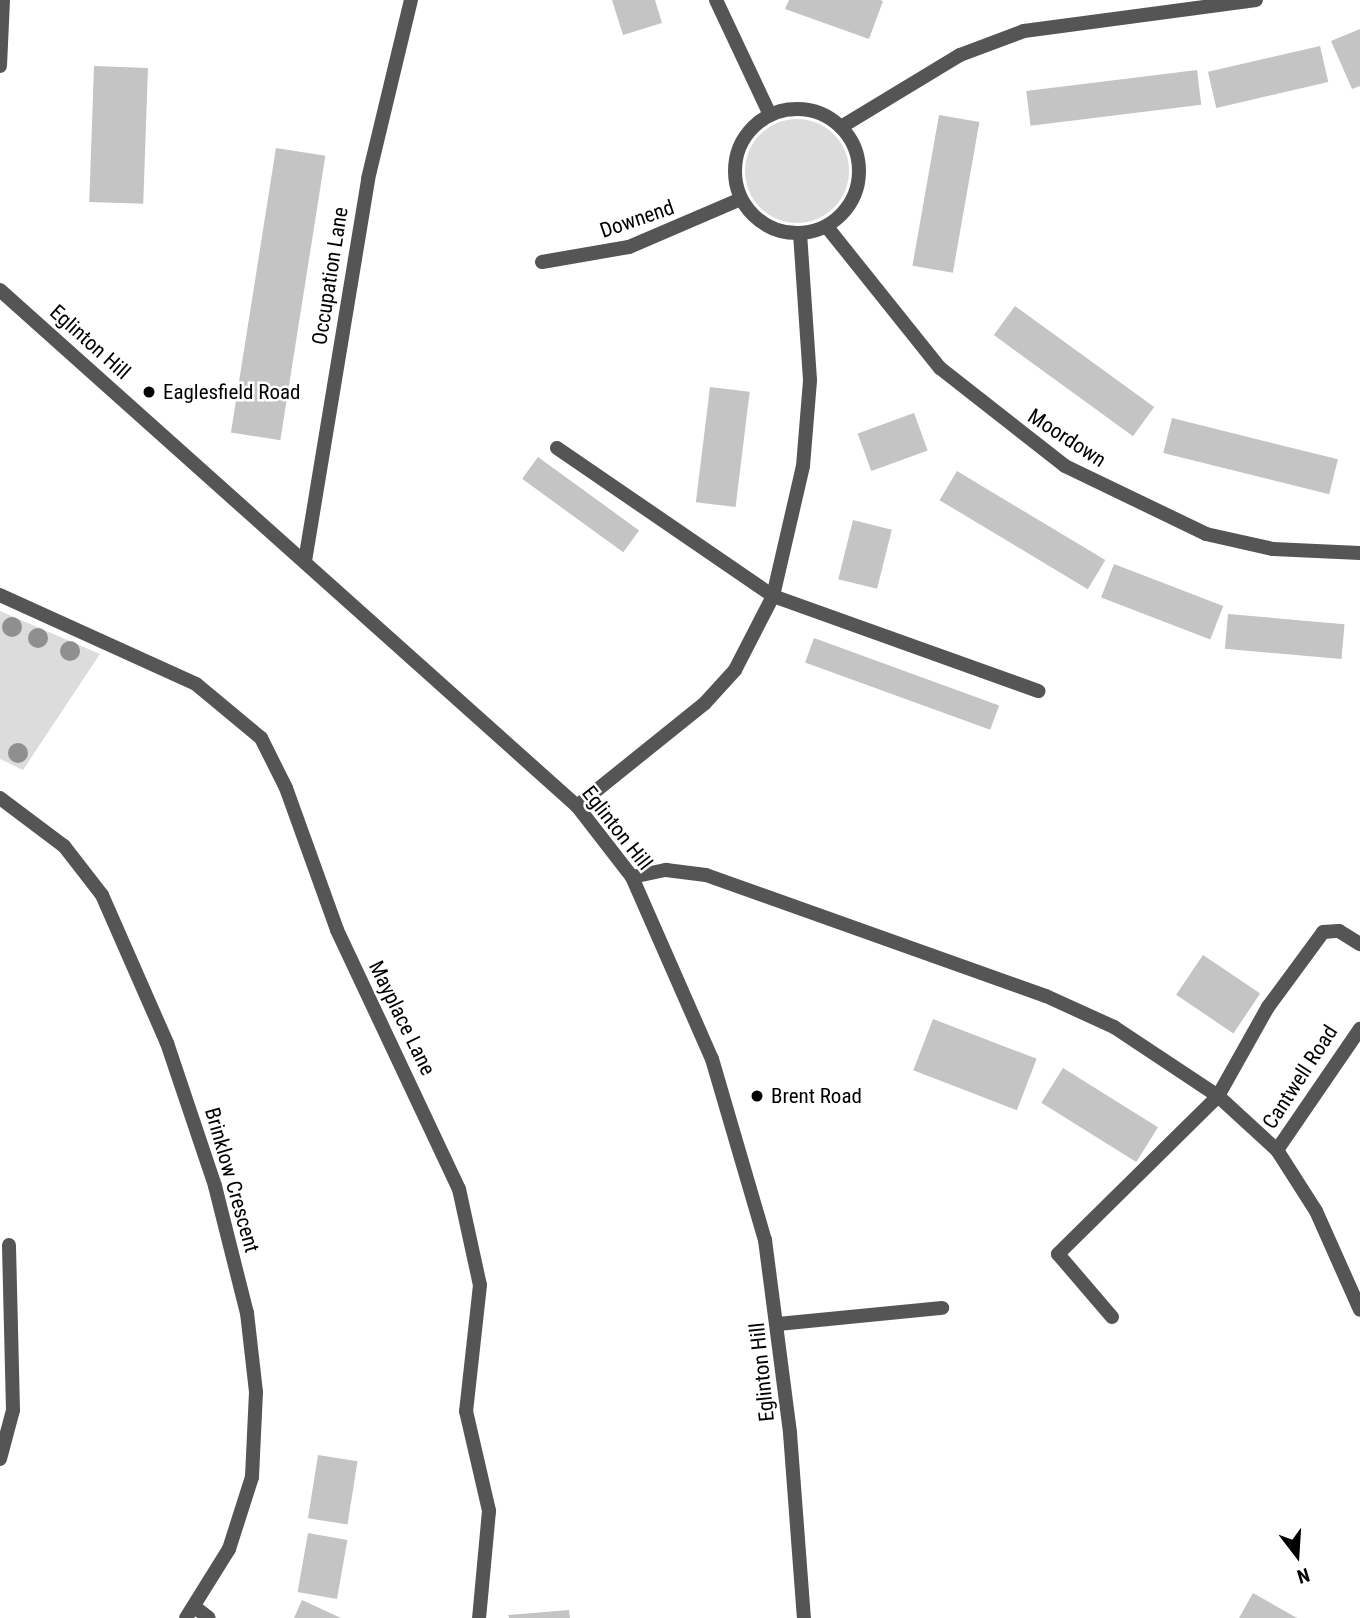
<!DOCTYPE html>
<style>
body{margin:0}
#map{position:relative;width:1360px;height:1618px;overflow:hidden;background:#fff;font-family:"Roboto Condensed",sans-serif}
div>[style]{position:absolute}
.green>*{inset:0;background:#dcdcdc}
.round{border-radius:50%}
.building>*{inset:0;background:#c4c4c4;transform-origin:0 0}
.service>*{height:14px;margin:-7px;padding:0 7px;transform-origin:7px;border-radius:7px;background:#555}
.minor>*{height:14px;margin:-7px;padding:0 7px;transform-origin:7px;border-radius:7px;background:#555}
.minor>.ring{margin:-7px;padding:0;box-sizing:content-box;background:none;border:14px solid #555;border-radius:50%}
.trees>*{width:20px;height:20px;margin:-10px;border-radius:50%;background:#8f8f8f}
.dots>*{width:19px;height:19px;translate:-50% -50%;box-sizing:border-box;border:4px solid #fff;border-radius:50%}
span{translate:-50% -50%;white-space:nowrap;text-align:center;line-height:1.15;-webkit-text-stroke:5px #fff;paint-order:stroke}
.street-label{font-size:21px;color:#000}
.poi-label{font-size:21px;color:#000}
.left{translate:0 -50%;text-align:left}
.north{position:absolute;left:1262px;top:1520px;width:70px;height:70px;-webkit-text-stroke:5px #fff;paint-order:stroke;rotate:163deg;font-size:19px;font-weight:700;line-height:28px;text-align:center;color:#000}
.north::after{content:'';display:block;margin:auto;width:24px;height:32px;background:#000;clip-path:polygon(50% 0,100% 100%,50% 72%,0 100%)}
</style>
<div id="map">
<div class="green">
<i class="round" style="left:745px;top:119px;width:104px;height:104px"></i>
<i style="clip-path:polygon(0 611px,100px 654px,23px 770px,0 759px)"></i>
</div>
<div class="building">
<i style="clip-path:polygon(612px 0,655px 0,662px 23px,623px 35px)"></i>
<i style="clip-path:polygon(789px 0,880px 0,883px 1px,869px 39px,785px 9px)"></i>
<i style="clip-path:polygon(1360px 29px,1360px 86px,1352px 89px,1331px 41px)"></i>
<i style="left:1320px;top:46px;width:37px;height:115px;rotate:77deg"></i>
<i style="left:94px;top:66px;width:54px;height:136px;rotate:2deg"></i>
<i style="left:1197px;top:70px;width:35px;height:172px;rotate:83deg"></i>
<i style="left:939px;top:115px;width:41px;height:153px;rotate:10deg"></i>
<i style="left:276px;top:148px;width:50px;height:288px;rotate:9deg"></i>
<i style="left:1015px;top:306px;width:172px;height:36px;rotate:36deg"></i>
<i style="left:710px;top:387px;width:40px;height:116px;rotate:7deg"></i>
<i style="left:914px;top:413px;width:40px;height:60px;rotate:70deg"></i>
<i style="left:1172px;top:418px;width:171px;height:36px;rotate:14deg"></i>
<i style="left:538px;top:457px;width:125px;height:27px;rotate:36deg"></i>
<i style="left:957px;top:471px;width:173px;height:34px;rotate:31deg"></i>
<i style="left:853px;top:520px;width:40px;height:61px;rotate:14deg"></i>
<i style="left:1114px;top:564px;width:117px;height:36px;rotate:21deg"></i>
<i style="left:1228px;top:614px;width:117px;height:35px;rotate:5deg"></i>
<i style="left:814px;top:638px;width:197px;height:26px;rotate:20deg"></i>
<i style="left:1203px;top:955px;width:69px;height:48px;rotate:34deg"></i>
<i style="left:933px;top:1019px;width:111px;height:55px;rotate:21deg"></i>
<i style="left:1063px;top:1068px;width:112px;height:41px;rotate:32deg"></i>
<i style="left:318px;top:1455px;width:40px;height:64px;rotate:9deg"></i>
<i style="left:308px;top:1533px;width:40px;height:60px;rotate:10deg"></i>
<i style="clip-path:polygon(1253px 1593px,1297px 1618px,1239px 1618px)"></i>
<i style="clip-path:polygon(302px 1600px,341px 1618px,294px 1618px)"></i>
<i style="clip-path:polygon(569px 1610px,570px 1618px,509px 1618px,508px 1615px)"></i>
</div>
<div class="service">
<i style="left:557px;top:448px;width:262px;rotate:34.4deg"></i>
<i style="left:773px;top:596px;width:282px;rotate:19.7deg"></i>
<i style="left:0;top:595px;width:215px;rotate:24.4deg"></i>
<i style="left:196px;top:684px;width:85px;rotate:39.7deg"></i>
<i style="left:261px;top:738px;width:56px;rotate:63.4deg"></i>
<i style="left:286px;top:788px;width:151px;rotate:70.2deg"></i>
<i style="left:337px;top:930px;width:286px;rotate:64.8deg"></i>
<i style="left:459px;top:1189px;width:98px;rotate:77.7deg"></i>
<i style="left:480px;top:1285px;width:127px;rotate:96.3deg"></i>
<i style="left:466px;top:1411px;width:103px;rotate:77deg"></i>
<i style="left:489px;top:1511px;width:107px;rotate:95.3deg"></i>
<i style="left:1112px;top:1317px;width:83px;rotate:-130.6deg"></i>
<i style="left:1058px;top:1254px;width:225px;rotate:-44.6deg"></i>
<i style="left:1218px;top:1096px;width:102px;rotate:-60.7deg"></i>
<i style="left:1268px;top:1007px;width:93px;rotate:-53.7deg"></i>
<i style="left:1323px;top:932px;width:16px;rotate:-4deg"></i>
<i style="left:1339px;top:931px;width:25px;rotate:32deg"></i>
<i style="left:778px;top:1324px;width:165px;rotate:-5.6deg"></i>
<i style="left:0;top:1459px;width:51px;rotate:-75.1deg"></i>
<i style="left:13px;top:1410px;width:165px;rotate:-91.4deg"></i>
<i style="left:196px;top:1608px;width:16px;rotate:38deg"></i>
</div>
<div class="minor">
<i style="left:716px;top:0;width:127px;rotate:64.8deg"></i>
<i style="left:0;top:66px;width:66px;rotate:-87.4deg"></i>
<i class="ring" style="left:735px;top:109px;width:110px;height:110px"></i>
<i style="left:841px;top:127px;width:139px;rotate:-31.2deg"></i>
<i style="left:960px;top:55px;width:68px;rotate:-20.6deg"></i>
<i style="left:1024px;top:31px;width:234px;rotate:-7.6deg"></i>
<i style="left:827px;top:227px;width:181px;rotate:51.3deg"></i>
<i style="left:940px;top:368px;width:159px;rotate:38.1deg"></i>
<i style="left:1065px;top:466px;width:157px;rotate:25.7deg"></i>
<i style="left:1206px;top:534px;width:69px;rotate:12.6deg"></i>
<i style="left:1273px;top:549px;width:87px;rotate:2.6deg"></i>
<i style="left:542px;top:262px;width:88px;rotate:-9.8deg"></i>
<i style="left:629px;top:247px;width:122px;rotate:-23.2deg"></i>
<i style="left:0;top:290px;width:774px;rotate:41.81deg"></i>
<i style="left:577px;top:806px;width:90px;rotate:52.2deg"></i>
<i style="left:632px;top:877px;width:199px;rotate:66.3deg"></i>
<i style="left:712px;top:1059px;width:189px;rotate:73.7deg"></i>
<i style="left:765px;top:1240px;width:195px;rotate:82.6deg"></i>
<i style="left:790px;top:1433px;width:186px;rotate:85.7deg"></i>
<i style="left:305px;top:561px;width:387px;rotate:-80.6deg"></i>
<i style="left:368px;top:179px;width:184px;rotate:-76.5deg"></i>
<i style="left:0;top:798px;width:80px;rotate:36.9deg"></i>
<i style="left:64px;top:846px;width:62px;rotate:52.2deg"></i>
<i style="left:102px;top:895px;width:162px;rotate:66.3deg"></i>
<i style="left:167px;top:1043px;width:151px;rotate:71.4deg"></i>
<i style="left:215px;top:1186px;width:131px;rotate:75.9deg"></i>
<i style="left:247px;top:1313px;width:80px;rotate:83.5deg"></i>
<i style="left:256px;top:1392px;width:85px;rotate:92.7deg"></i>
<i style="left:252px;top:1477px;width:76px;rotate:107.7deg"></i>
<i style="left:229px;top:1549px;width:81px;rotate:121.9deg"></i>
<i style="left:577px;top:806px;width:164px;rotate:-38.8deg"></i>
<i style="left:705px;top:703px;width:45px;rotate:-47.7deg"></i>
<i style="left:735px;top:670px;width:83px;rotate:-62.8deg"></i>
<i style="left:773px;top:596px;width:133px;rotate:-77deg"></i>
<i style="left:803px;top:466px;width:86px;rotate:-85.3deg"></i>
<i style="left:810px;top:380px;width:146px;rotate:-93.9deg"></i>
<i style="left:632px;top:877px;width:35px;rotate:-12deg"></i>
<i style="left:666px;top:870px;width:40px;rotate:7.1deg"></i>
<i style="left:706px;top:875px;width:361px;rotate:19.6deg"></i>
<i style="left:1046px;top:996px;width:75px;rotate:24.5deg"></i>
<i style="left:1114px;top:1027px;width:125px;rotate:33.6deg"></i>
<i style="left:1218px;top:1096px;width:80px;rotate:42.5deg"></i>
<i style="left:1277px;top:1150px;width:72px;rotate:57.4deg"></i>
<i style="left:1316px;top:1211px;width:108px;rotate:66deg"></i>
<i style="left:1277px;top:1150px;width:147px;rotate:-55.6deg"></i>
</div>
<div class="trees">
<i style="left:12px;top:627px"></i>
<i style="left:38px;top:638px"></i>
<i style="left:70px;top:651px"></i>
<i style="left:18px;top:753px"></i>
</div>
<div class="dots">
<i style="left:149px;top:392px;background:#000"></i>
<i style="left:757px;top:1096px;background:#000"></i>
</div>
<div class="street-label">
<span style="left:637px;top:219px;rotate:-19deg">Downend</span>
<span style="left:330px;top:276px;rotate:-81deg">Occupation Lane</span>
<span style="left:90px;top:342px;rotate:42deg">Eglinton Hill</span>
<span style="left:1067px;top:438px;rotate:33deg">Moordown</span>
<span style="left:617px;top:828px;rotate:52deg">Eglinton Hill</span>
<span style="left:402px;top:1018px;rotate:64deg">Mayplace Lane</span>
<span style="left:1300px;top:1077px;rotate:-57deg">Cantwell Road</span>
<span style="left:232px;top:1180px;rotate:74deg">Brinklow Crescent</span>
<span style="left:762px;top:1372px;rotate:-96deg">Eglinton Hill</span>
</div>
<div class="poi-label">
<span class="left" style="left:163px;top:392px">Eaglesfield Road</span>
<span class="left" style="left:771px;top:1096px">Brent Road</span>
</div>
<div class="north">N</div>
</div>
